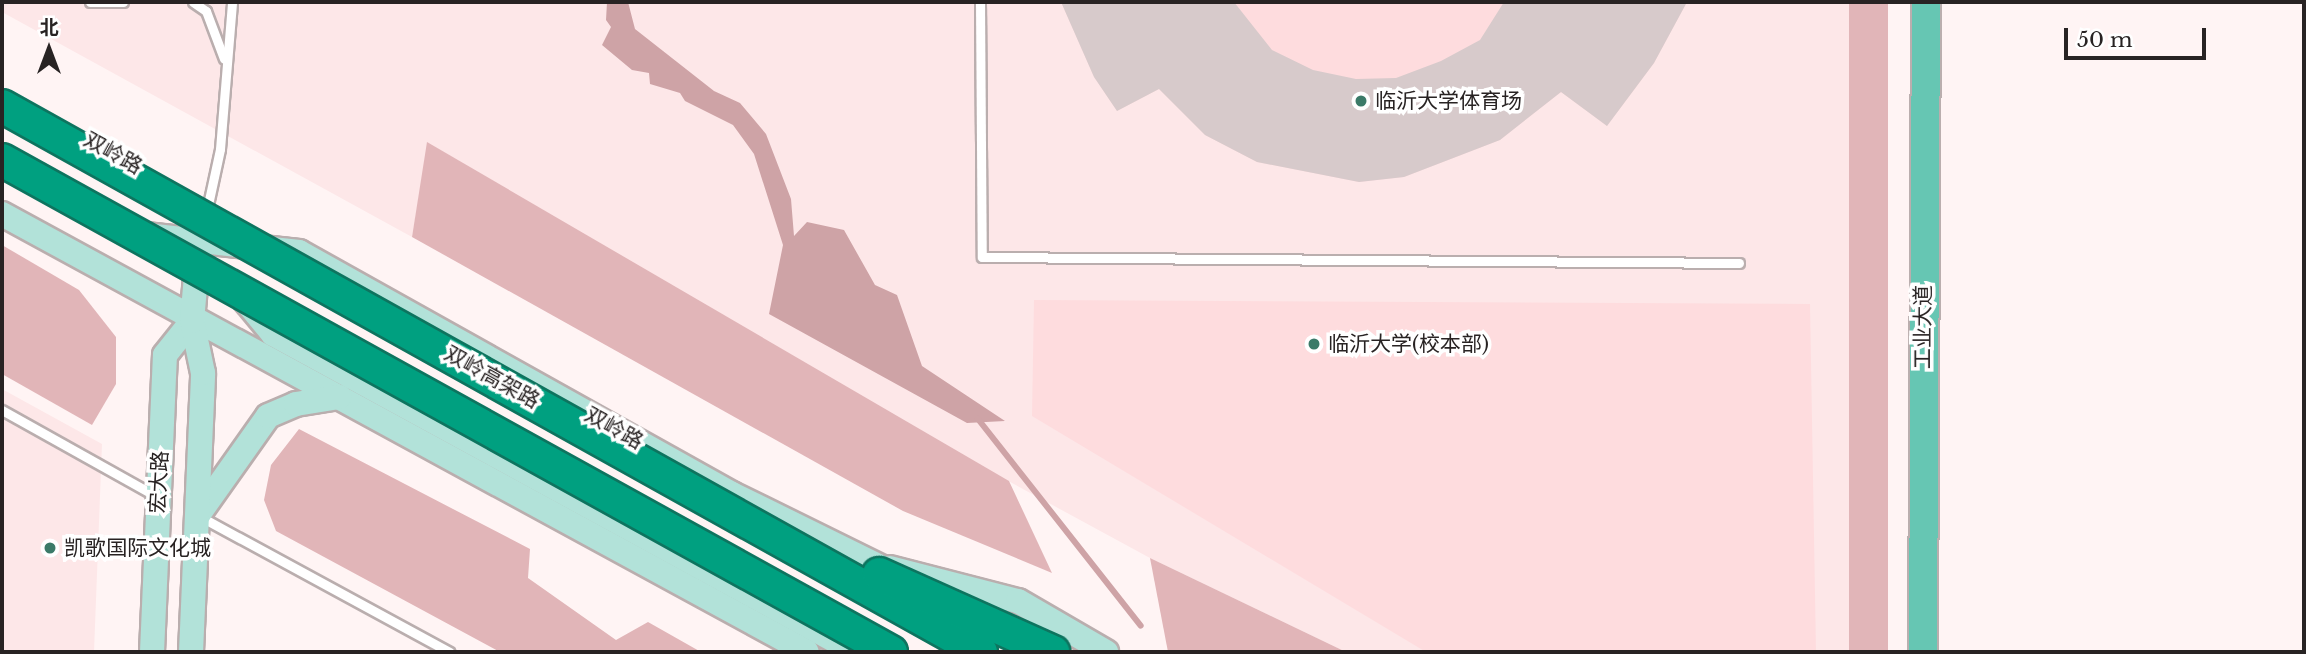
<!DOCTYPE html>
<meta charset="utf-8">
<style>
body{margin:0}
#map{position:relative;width:2306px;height:654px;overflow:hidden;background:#fff4f4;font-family:"Libre Baskerville","Noto Sans SC",serif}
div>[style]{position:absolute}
.built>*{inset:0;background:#fde7e8}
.green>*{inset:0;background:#fedcde}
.forest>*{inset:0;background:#e1b5b8;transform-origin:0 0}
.water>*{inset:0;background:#cea3a6}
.stream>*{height:6px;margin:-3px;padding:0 3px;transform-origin:3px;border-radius:3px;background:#cea3a6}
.building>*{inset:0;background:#d7cacb}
.roads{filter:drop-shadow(2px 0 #baaeae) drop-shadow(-2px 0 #baaeae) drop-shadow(0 2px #baaeae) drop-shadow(0 -2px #baaeae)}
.lane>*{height:9px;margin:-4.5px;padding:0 4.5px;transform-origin:4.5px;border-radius:4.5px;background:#fff}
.secondary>*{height:24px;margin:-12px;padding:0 12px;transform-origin:12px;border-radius:12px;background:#b2e2d9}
.primary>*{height:28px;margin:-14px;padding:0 14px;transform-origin:14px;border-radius:14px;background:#66c6b3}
.bridges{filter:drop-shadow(2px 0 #0e745f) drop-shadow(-2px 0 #0e745f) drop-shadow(0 2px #0e745f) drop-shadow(0 -2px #0e745f)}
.highway-bridge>*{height:32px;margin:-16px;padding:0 16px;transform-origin:16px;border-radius:16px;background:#00a080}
.dots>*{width:19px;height:19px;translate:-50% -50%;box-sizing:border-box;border:4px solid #fff;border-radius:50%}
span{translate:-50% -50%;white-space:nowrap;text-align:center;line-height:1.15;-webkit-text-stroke:7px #fff;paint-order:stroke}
.poi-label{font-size:21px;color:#282323}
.left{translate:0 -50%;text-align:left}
.street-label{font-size:21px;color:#282323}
.frame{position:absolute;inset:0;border:4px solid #282323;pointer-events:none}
.north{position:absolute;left:14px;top:14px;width:70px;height:70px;-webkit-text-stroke:5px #fff;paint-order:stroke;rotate:0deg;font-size:19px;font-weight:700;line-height:28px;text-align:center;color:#282323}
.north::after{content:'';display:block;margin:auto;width:24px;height:32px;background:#282323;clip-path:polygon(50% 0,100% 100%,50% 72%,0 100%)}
.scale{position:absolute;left:2064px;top:28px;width:142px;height:32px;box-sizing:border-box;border:4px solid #282323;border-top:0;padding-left:9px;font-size:21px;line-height:24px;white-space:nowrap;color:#282323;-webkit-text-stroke:5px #fff;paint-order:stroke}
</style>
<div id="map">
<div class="built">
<i style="clip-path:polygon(2px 2px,1851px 2px,1861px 652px,1346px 652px,1150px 558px,953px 451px,428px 143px,412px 237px,2px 12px)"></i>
<i style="clip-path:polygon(2px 389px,102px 444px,94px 652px,2px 652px)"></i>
</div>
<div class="green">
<i style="clip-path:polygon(1061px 2px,1687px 2px,1654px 63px,1607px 126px,1561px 92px,1500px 140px,1404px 177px,1359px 182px,1257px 162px,1205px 135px,1159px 89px,1117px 111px,1094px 77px)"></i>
<i style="clip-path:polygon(1034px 300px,1810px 304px,1816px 652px,1426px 652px,1032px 416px)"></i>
</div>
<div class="forest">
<i style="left:1849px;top:2px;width:39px;height:650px"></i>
<i style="clip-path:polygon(427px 142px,1009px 481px,1052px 573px,903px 511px,412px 237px)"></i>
<i style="clip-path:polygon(2px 245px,79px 290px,116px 337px,116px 384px,92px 425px,2px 374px)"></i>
<i style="clip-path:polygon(299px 429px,530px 549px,528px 578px,616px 640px,648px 622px,701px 652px,500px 652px,276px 531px,264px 500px,271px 465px)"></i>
<i style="clip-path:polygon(1150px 558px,1346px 652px,1168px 652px)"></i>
</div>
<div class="water">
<i style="clip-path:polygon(607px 2px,628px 2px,635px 29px,714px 91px,740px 103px,766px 134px,791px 199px,794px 236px,807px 222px,844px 230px,875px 285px,897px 295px,922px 366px,1005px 421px,967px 423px,769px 314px,783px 245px,754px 154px,733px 125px,685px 101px,680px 93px,650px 84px,649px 73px,632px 70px,602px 45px,611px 27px,606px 20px)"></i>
</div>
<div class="stream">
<i style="left:978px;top:419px;width:263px;rotate:51.8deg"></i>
</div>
<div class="building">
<i style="clip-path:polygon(1061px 2px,1234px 2px,1272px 50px,1313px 70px,1356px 79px,1396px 78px,1441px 61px,1480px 40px,1504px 2px,1687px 2px,1654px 63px,1607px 126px,1561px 92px,1500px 140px,1404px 177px,1359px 182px,1257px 162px,1205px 135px,1159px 89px,1117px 111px,1094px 77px)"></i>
</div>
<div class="roads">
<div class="lane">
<i style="left:90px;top:2px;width:33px"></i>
<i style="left:193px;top:2px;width:16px;rotate:35deg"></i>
<i style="left:206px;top:11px;width:51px;rotate:69.4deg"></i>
<i style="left:980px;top:2px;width:255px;rotate:89.6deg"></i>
<i style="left:982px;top:257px;width:757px;rotate:0.45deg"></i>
<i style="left:206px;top:214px;width:66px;rotate:-77.8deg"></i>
<i style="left:220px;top:149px;width:147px;rotate:-85.3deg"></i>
<i style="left:2px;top:410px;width:176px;rotate:29.2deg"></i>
<i style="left:199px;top:516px;width:285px;rotate:28.5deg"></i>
</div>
<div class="secondary">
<i style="left:2px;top:214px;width:916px;rotate:28.55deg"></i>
<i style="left:146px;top:235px;width:154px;rotate:6.3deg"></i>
<i style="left:299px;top:252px;width:496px;rotate:29.2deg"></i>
<i style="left:732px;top:494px;width:188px;rotate:26.2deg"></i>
<i style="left:244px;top:299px;width:45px;rotate:50.4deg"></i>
<i style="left:273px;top:334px;width:664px;rotate:28.61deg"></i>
<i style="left:198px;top:515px;width:121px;rotate:-54.7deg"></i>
<i style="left:268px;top:416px;width:30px;rotate:-23deg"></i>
<i style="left:296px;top:404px;width:44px;rotate:-9.2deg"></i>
<i style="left:890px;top:568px;width:132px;rotate:14.5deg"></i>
<i style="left:1018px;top:601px;width:102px;rotate:30.1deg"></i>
<i style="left:152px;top:652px;width:297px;rotate:-87.5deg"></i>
<i style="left:165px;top:355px;width:43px;rotate:-51.5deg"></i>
<i style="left:191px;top:652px;width:279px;rotate:-87.5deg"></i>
<i style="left:203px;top:373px;width:53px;rotate:-101.9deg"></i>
<i style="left:192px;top:321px;width:67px;rotate:-84.9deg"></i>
</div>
<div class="primary">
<i style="left:1923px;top:652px;width:650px;rotate:-89.74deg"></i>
</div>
</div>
<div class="bridges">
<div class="highway-bridge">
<i style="left:2px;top:106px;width:1121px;rotate:29.15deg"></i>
<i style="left:2px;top:160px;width:1016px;rotate:28.96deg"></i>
<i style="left:879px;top:574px;width:191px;rotate:24.1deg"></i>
</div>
</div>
<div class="dots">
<i style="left:1361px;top:101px;background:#3b7a68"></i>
<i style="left:1314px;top:344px;background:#3b7a68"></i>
<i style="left:50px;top:548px;background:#3b7a68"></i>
</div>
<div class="poi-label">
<span class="left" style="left:1375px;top:101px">临沂大学体育场</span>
<span class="left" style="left:1328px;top:344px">临沂大学(校本部)</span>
<span class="left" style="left:64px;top:548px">凯歌国际文化城</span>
</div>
<div class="street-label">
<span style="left:113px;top:153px;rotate:29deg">双岭路</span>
<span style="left:1923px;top:327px;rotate:-90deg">工业大道</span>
<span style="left:492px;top:377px;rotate:29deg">双岭高架路</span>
<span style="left:614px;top:428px;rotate:29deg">双岭路</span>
<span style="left:159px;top:482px;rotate:-87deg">宏大路</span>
</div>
<div class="frame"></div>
<div class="north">北</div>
<div class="scale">50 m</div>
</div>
